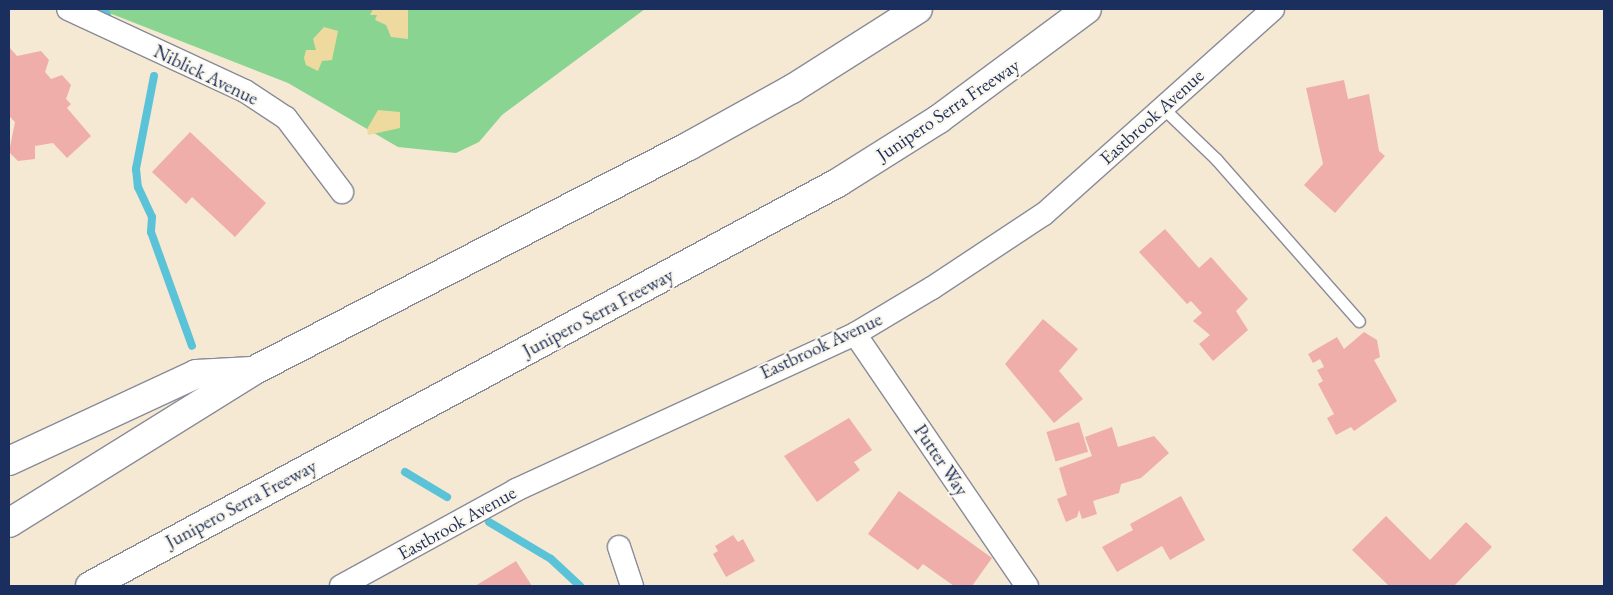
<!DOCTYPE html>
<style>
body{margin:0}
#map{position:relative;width:1613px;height:595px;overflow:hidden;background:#f6e9d3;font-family:"EB Garamond",serif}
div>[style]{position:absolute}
.green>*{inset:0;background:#89d491}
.sand>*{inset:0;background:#eeda9e}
.stream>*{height:8px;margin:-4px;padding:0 4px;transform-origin:4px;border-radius:4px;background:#5bc3d8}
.building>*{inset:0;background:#efaeaa;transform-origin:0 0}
.roads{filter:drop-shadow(1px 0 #888c98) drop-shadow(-1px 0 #888c98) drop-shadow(0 1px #888c98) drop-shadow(0 -1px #888c98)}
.service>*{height:11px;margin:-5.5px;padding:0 5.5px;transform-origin:5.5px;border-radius:5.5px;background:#fff}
.minor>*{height:22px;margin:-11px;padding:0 11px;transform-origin:11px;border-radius:11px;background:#fff}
.motorway>*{height:28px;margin:-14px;padding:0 14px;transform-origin:14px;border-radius:14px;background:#fff}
span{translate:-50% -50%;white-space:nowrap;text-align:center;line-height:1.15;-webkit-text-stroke:4.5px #fbf7ec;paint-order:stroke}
.street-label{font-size:19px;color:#1b2f5e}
.frame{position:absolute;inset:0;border:10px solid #1b2f5e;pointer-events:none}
</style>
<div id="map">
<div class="green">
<i style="clip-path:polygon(99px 9px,645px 9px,502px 115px,479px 142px,456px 153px,398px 147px,288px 83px)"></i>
</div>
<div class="sand">
<i style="clip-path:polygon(373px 9px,408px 9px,408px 39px,391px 37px,386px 25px,375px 20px,377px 15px,370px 15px)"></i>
<i style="clip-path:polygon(324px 27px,338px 31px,332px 60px,322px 61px,318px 71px,306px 65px,304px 58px,306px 50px,316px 50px,313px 39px)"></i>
<i style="clip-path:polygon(378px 110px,400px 112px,400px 128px,368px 135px,367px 129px)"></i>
</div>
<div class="stream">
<i style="left:104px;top:9px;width:7px;rotate:63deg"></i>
<i style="left:154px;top:76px;width:95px;rotate:101deg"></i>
<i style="left:136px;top:169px;width:18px;rotate:84deg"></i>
<i style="left:138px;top:187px;width:33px;rotate:65deg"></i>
<i style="left:152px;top:217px;width:15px;rotate:94deg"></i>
<i style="left:151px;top:232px;width:121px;rotate:70.2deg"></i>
<i style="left:405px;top:472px;width:49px;rotate:30.8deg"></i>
<i style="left:489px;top:522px;width:72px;rotate:30.8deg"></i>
<i style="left:551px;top:559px;width:40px;rotate:43deg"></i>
</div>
<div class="building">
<i style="clip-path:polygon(9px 47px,17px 56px,41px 51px,49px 60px,45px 72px,51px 79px,62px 75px,71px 85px,66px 99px,71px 104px,67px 108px,91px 136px,67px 158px,53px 143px,35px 146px,35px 159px,18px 161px,9px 152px,15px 122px,9px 116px)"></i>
<i style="clip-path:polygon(1344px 80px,1348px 99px,1369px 94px,1379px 151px,1385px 156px,1335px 213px,1304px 185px,1323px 164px,1306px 88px)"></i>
<i style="clip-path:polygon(190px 132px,266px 203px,235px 237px,192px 197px,186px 204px,152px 172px)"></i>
<i style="clip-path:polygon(1165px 229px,1199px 268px,1211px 257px,1248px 299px,1236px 311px,1248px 330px,1213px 361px,1199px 344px,1210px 335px,1193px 321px,1202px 313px,1191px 301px,1187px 304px,1139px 252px)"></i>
<i style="clip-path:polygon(1043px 319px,1078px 349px,1059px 371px,1083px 399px,1054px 423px,1005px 364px)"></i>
<i style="clip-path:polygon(1364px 332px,1377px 340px,1380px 357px,1374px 360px,1397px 401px,1354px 431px,1351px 427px,1336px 435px,1327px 418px,1334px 414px,1318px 384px,1323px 381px,1317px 370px,1324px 367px,1320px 359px,1313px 363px,1308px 354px,1337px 337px,1344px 349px)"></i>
<i style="clip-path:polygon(849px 418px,872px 450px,854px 462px,860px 470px,817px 502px,784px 456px)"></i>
<i style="left:1079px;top:422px;width:31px;height:34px;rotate:73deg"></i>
<i style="clip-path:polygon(1112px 427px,1118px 447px,1154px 436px,1169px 453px,1141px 478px,1121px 484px,1119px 493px,1093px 501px,1097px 514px,1082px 519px,1079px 510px,1077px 517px,1066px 522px,1057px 499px,1067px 495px,1059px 468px,1092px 456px,1085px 437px)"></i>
<i style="clip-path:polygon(899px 491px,992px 558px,972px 586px,954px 586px,923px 564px,918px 570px,868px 534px)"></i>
<i style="clip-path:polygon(1181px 496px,1205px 540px,1170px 560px,1162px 546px,1117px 572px,1102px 547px,1133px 530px,1130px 524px)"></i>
<i style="clip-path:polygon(1386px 516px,1430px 560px,1466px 522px,1492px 547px,1454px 586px,1389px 586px,1352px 550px)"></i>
<i style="clip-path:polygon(733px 535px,738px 542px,743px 539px,755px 561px,726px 577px,713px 554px,718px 551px,715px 546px)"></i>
<i style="clip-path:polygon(516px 561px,532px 586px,475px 586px)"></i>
</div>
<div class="roads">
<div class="service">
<i style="left:1163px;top:108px;width:74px;rotate:43.9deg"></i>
<i style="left:1216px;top:159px;width:216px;rotate:48.6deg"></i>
</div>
<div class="minor">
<i style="left:68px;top:9px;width:195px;rotate:24.9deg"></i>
<i style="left:245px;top:91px;width:49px;rotate:33.4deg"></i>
<i style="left:286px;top:118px;width:93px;rotate:52.9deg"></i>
<i style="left:855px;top:334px;width:305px;rotate:55.7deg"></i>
<i style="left:619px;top:547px;width:41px;rotate:71.6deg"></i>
<i style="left:341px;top:586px;width:200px;rotate:-28.7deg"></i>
<i style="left:516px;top:490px;width:373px;rotate:-24.7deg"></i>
<i style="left:855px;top:334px;width:90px;rotate:-30.9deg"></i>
<i style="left:932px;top:288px;width:134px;rotate:-33.5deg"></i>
<i style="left:1044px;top:214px;width:307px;rotate:-41.8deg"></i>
</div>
<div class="motorway">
<i style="left:9px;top:461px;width:206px;rotate:-24.9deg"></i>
<i style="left:196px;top:374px;width:56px;rotate:-3.1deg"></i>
<i style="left:9px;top:523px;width:287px;rotate:-31.9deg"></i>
<i style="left:253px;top:371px;width:491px;rotate:-27.3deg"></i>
<i style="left:689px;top:146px;width:118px;rotate:-29deg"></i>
<i style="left:792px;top:89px;width:149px;rotate:-32.4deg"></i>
<i style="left:90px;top:586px;width:851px;rotate:-28.34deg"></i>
<i style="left:839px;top:182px;width:118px;rotate:-32.2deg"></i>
<i style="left:939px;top:119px;width:184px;rotate:-36.6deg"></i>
</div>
</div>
<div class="street-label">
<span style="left:206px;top:75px;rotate:26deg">Niblick Avenue</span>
<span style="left:948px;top:110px;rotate:-34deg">Junipero Serra Freeway</span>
<span style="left:1152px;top:117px;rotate:-42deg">Eastbrook Avenue</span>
<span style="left:598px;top:313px;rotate:-28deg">Junipero Serra Freeway</span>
<span style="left:821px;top:346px;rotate:-25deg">Eastbrook Avenue</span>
<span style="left:941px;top:460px;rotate:56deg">Putter Way</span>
<span style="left:241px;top:504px;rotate:-28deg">Junipero Serra Freeway</span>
<span style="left:457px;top:523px;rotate:-29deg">Eastbrook Avenue</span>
</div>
<div class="frame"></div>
</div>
